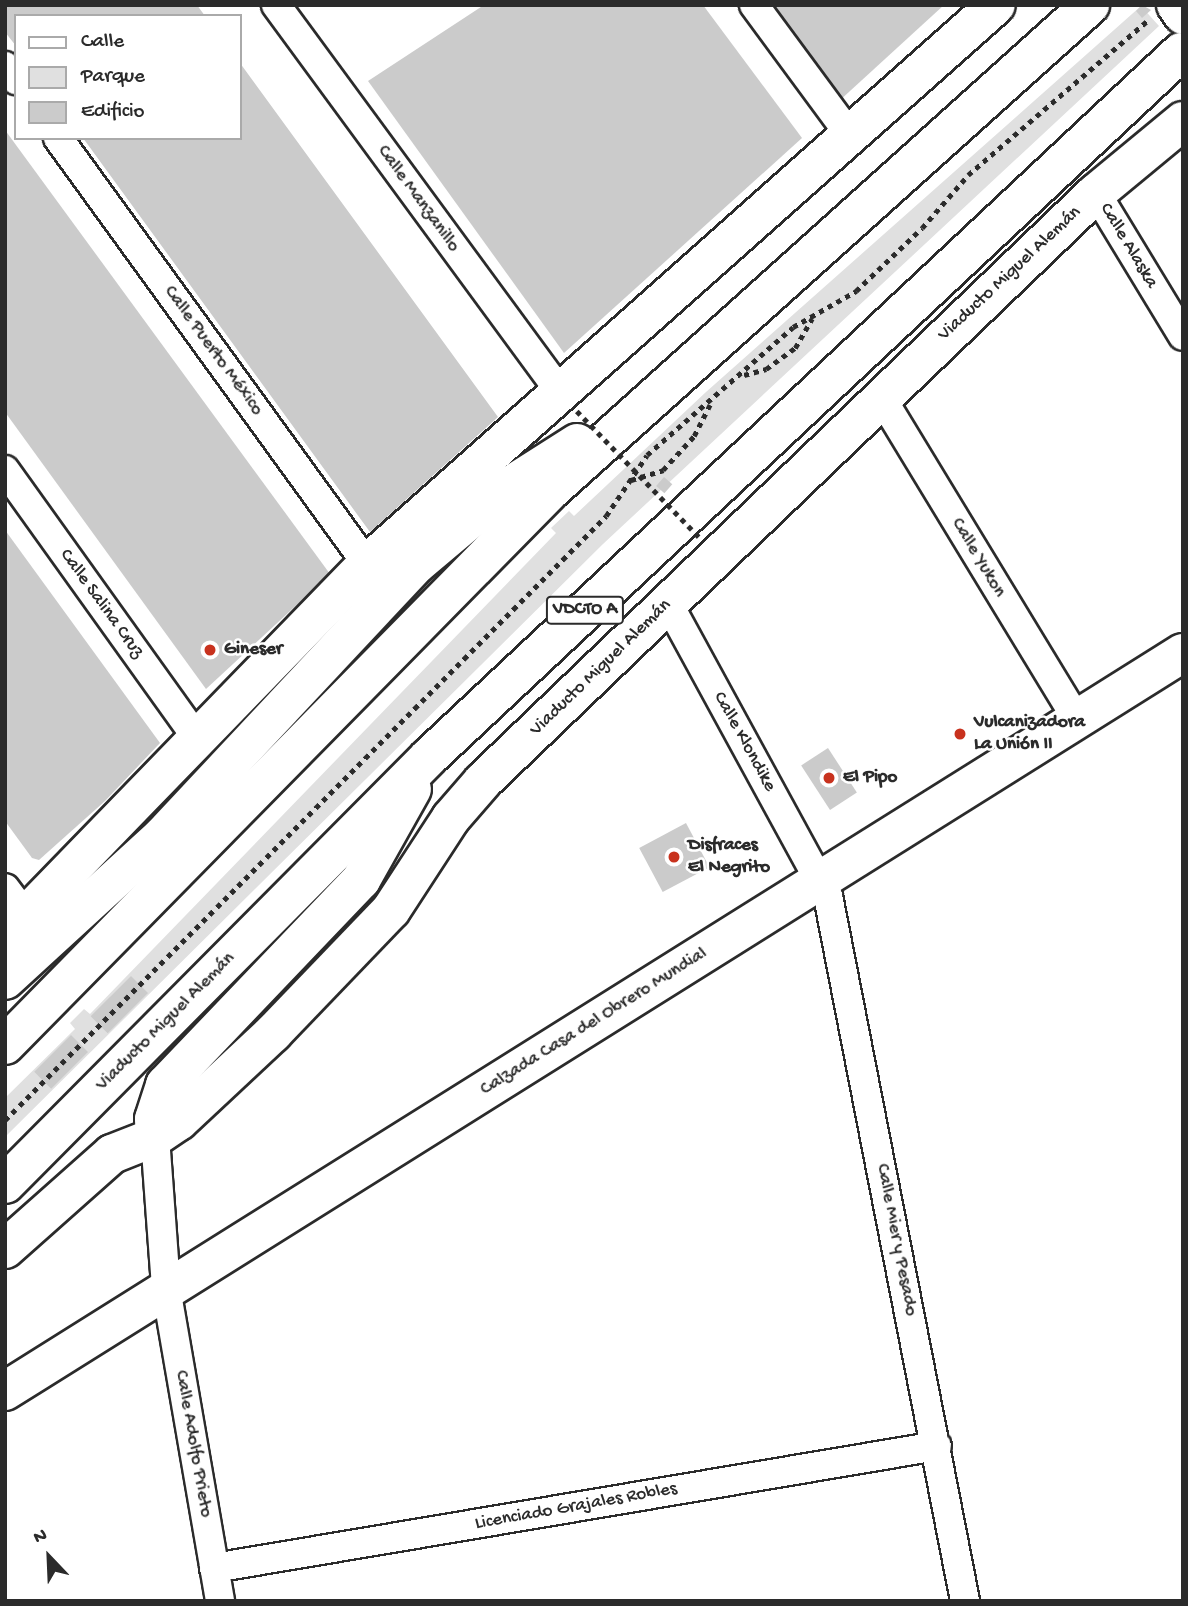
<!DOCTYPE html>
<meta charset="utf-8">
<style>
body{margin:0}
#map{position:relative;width:1188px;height:1606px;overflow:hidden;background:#fff;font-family:"Gochi Hand",sans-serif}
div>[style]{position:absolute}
.green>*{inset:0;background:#e0e0e0}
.building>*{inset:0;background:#cbcbcb;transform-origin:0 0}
.path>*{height:4.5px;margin-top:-2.25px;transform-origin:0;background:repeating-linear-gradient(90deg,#2b2b2b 0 5px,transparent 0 10px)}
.roads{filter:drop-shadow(2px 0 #2b2b2b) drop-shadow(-2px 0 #2b2b2b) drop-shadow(0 2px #2b2b2b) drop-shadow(0 -2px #2b2b2b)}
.minor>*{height:28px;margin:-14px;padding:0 14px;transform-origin:14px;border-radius:14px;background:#fff}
.secondary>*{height:38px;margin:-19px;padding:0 19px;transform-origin:19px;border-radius:19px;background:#fff}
.motorway>*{height:38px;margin:-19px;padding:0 19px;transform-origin:19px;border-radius:19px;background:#fff}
.path-bridge>*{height:4.5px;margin-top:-2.25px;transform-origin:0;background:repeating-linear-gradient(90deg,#2b2b2b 0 5px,transparent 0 10px)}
.dots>*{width:19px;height:19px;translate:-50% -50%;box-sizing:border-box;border:4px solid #fff;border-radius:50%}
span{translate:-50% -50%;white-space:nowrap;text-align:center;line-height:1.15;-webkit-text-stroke:5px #fff;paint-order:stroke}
.shield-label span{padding:2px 5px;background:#fff;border:2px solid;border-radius:5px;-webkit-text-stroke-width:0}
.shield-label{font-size:18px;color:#2b2b2b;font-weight:700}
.street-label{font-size:19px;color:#2b2b2b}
.poi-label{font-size:19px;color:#2b2b2b;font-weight:700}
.left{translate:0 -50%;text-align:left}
.frame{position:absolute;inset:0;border:7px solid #2b2b2b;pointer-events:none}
.legend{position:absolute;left:14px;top:14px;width:228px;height:126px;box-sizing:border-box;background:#fff;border:2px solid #aaa;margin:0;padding:9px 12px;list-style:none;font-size:21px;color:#2b2b2b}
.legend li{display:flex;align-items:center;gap:14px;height:35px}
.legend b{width:35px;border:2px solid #aaa}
.north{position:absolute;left:14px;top:1522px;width:70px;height:70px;-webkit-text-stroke:5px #fff;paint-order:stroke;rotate:337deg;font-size:19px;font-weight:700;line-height:28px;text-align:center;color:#2b2b2b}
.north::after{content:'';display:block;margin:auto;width:24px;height:32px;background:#2b2b2b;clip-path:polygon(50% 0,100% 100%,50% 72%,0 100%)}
</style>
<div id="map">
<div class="green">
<i style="clip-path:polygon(1141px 6px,1159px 26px,603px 544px,5px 1137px,5px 1098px,75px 1029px,70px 1023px,84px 1009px,90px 1014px,556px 533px,551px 528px,569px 511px,574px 516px,706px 392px)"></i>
</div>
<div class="building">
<i style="clip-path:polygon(5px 5px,197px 5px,205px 16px,16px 16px,16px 46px,5px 32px)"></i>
<i style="clip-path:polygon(484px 5px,703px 5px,802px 138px,564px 353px,368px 81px)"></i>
<i style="clip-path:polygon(769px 5px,944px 5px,838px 102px)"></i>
<i style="clip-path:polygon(1142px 5px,1151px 10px,1142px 18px,1136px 11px)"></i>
<i style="clip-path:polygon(240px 63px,498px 417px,370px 532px,83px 138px,240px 138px)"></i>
<i style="clip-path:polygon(5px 130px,330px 574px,206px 689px,5px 412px)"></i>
<i style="left:664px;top:477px;width:11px;height:12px;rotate:41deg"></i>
<i style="clip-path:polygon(5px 530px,160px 743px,105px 801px,39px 860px,32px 858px,5px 821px)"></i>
<i style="left:828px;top:748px;width:53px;height:32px;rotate:57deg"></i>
<i style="left:686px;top:823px;width:50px;height:53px;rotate:62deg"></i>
<i style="left:131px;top:976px;width:24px;height:57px;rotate:45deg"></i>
<i style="left:71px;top:1035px;width:24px;height:52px;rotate:45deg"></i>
</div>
<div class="path">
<i style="left:744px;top:375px;width:23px;rotate:-15deg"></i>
<i style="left:766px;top:369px;width:36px;rotate:-36deg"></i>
<i style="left:795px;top:348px;width:34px;rotate:-60deg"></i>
<i style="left:631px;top:480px;width:34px;rotate:-17deg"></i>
<i style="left:663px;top:470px;width:46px;rotate:-47.6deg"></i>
<i style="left:694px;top:436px;width:35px;rotate:-63deg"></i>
<i style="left:5px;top:1120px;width:852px;rotate:-45.14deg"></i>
<i style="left:606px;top:516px;width:73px;rotate:-56.1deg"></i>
<i style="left:647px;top:455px;width:194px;rotate:-41.2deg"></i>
<i style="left:793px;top:327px;width:73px;rotate:-29.7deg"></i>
<i style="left:856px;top:291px;width:91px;rotate:-43.7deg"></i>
<i style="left:922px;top:228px;width:70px;rotate:-49deg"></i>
<i style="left:968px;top:175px;width:238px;rotate:-40.7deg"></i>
</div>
<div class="roads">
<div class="minor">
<i style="left:276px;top:5px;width:480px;rotate:53.7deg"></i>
<i style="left:754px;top:5px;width:162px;rotate:53.6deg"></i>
<i style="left:5px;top:66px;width:18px;rotate:52deg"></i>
<i style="left:58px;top:138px;width:526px;rotate:54.04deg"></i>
<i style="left:1096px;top:193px;width:167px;rotate:58.7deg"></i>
<i style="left:881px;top:397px;width:376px;rotate:58.7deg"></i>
<i style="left:5px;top:470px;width:330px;rotate:54.4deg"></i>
<i style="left:668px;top:603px;width:334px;rotate:61.4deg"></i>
<i style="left:828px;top:896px;width:718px;rotate:79deg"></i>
<i style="left:5px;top:888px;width:31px;rotate:53deg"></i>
<i style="left:155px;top:1137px;width:151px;rotate:85.8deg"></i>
<i style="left:166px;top:1288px;width:318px;rotate:80.2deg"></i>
<i style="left:214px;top:1568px;width:733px;rotate:-9.58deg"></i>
</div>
<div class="secondary">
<i style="left:1176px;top:5px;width:12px;rotate:55deg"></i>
<i style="left:5px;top:937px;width:520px;rotate:-45.86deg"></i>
<i style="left:367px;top:564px;width:841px;rotate:-41.63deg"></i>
<i style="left:5px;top:1249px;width:143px;rotate:-41.6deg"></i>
<i style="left:112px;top:1154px;width:46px;rotate:-21.6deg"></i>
<i style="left:155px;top:1137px;width:29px;rotate:-34deg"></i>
<i style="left:179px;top:1121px;width:129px;rotate:-43.1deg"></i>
<i style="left:273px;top:1033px;width:170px;rotate:-46.2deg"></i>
<i style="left:391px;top:910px;width:110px;rotate:-56.9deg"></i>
<i style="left:451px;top:818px;width:49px;rotate:-49.1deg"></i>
<i style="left:483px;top:781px;width:849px;rotate:-43.81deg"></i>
<i style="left:1096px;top:193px;width:113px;rotate:-39.6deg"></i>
<i style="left:5px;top:1391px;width:1390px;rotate:-32.07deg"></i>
</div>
<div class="motorway">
<i style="left:5px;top:980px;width:214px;rotate:-42.5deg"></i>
<i style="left:163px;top:835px;width:371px;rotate:-46.9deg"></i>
<i style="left:417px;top:564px;width:119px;rotate:-40.2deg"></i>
<i style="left:508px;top:487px;width:82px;rotate:-32.5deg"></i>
<i style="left:5px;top:1045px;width:776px;rotate:-45.47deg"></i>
<i style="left:549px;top:492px;width:728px;rotate:-41.99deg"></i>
<i style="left:155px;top:1137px;width:18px;rotate:-93deg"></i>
<i style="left:154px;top:1119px;width:36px;rotate:-72deg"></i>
<i style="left:165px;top:1085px;width:284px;rotate:-46.3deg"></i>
<i style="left:361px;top:880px;width:104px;rotate:-60.7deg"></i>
<i style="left:5px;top:1184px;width:602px;rotate:-45.2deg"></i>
<i style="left:429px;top:757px;width:1031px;rotate:-43.15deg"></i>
</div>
</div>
<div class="path-bridge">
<i style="left:577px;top:411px;width:178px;rotate:45.9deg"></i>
</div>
<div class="dots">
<i style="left:210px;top:650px;background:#c8321e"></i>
<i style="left:960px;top:734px;background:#c8321e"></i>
<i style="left:829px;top:778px;background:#c8321e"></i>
<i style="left:674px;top:857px;background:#c8321e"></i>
</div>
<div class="shield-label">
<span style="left:585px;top:610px">VDCTO A</span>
</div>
<div class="street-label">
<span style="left:418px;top:199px;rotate:54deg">Calle Manzanillo</span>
<span style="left:1128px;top:246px;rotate:59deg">Calle Alaska</span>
<span style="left:1010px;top:274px;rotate:-43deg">Viaducto Miguel Alemán</span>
<span style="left:213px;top:351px;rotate:54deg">Calle Puerto México</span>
<span style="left:978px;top:558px;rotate:59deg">Calle Yukon</span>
<span style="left:101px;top:604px;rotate:54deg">Calle Salina Cruz</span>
<span style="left:601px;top:668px;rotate:-44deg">Viaducto Miguel Alemán</span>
<span style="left:744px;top:742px;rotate:61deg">Calle Klondike</span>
<span style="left:166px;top:1022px;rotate:-45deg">Viaducto Miguel Alemán</span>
<span style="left:594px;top:1022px;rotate:-32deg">Calzada Casa del Obrero Mundial</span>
<span style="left:896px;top:1240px;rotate:79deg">Calle Mier y Pesado</span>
<span style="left:193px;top:1444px;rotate:80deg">Calle Adolfo Prieto</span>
<span style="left:576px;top:1507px;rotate:-10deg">Licenciado Grajales Robles</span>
</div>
<div class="poi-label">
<span class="left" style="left:224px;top:650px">Gineser</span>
<span class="left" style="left:974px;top:734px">Vulcanizadora<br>La Unión II</span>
<span class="left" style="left:843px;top:778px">El Pipo</span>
<span class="left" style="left:688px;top:857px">Disfraces<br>El Negrito</span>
</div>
<div class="frame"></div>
<ul class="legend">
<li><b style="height:9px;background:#fff"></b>Calle</li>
<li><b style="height:19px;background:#e0e0e0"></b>Parque</li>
<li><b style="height:19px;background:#cbcbcb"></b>Edificio</li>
</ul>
<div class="north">N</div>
</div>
